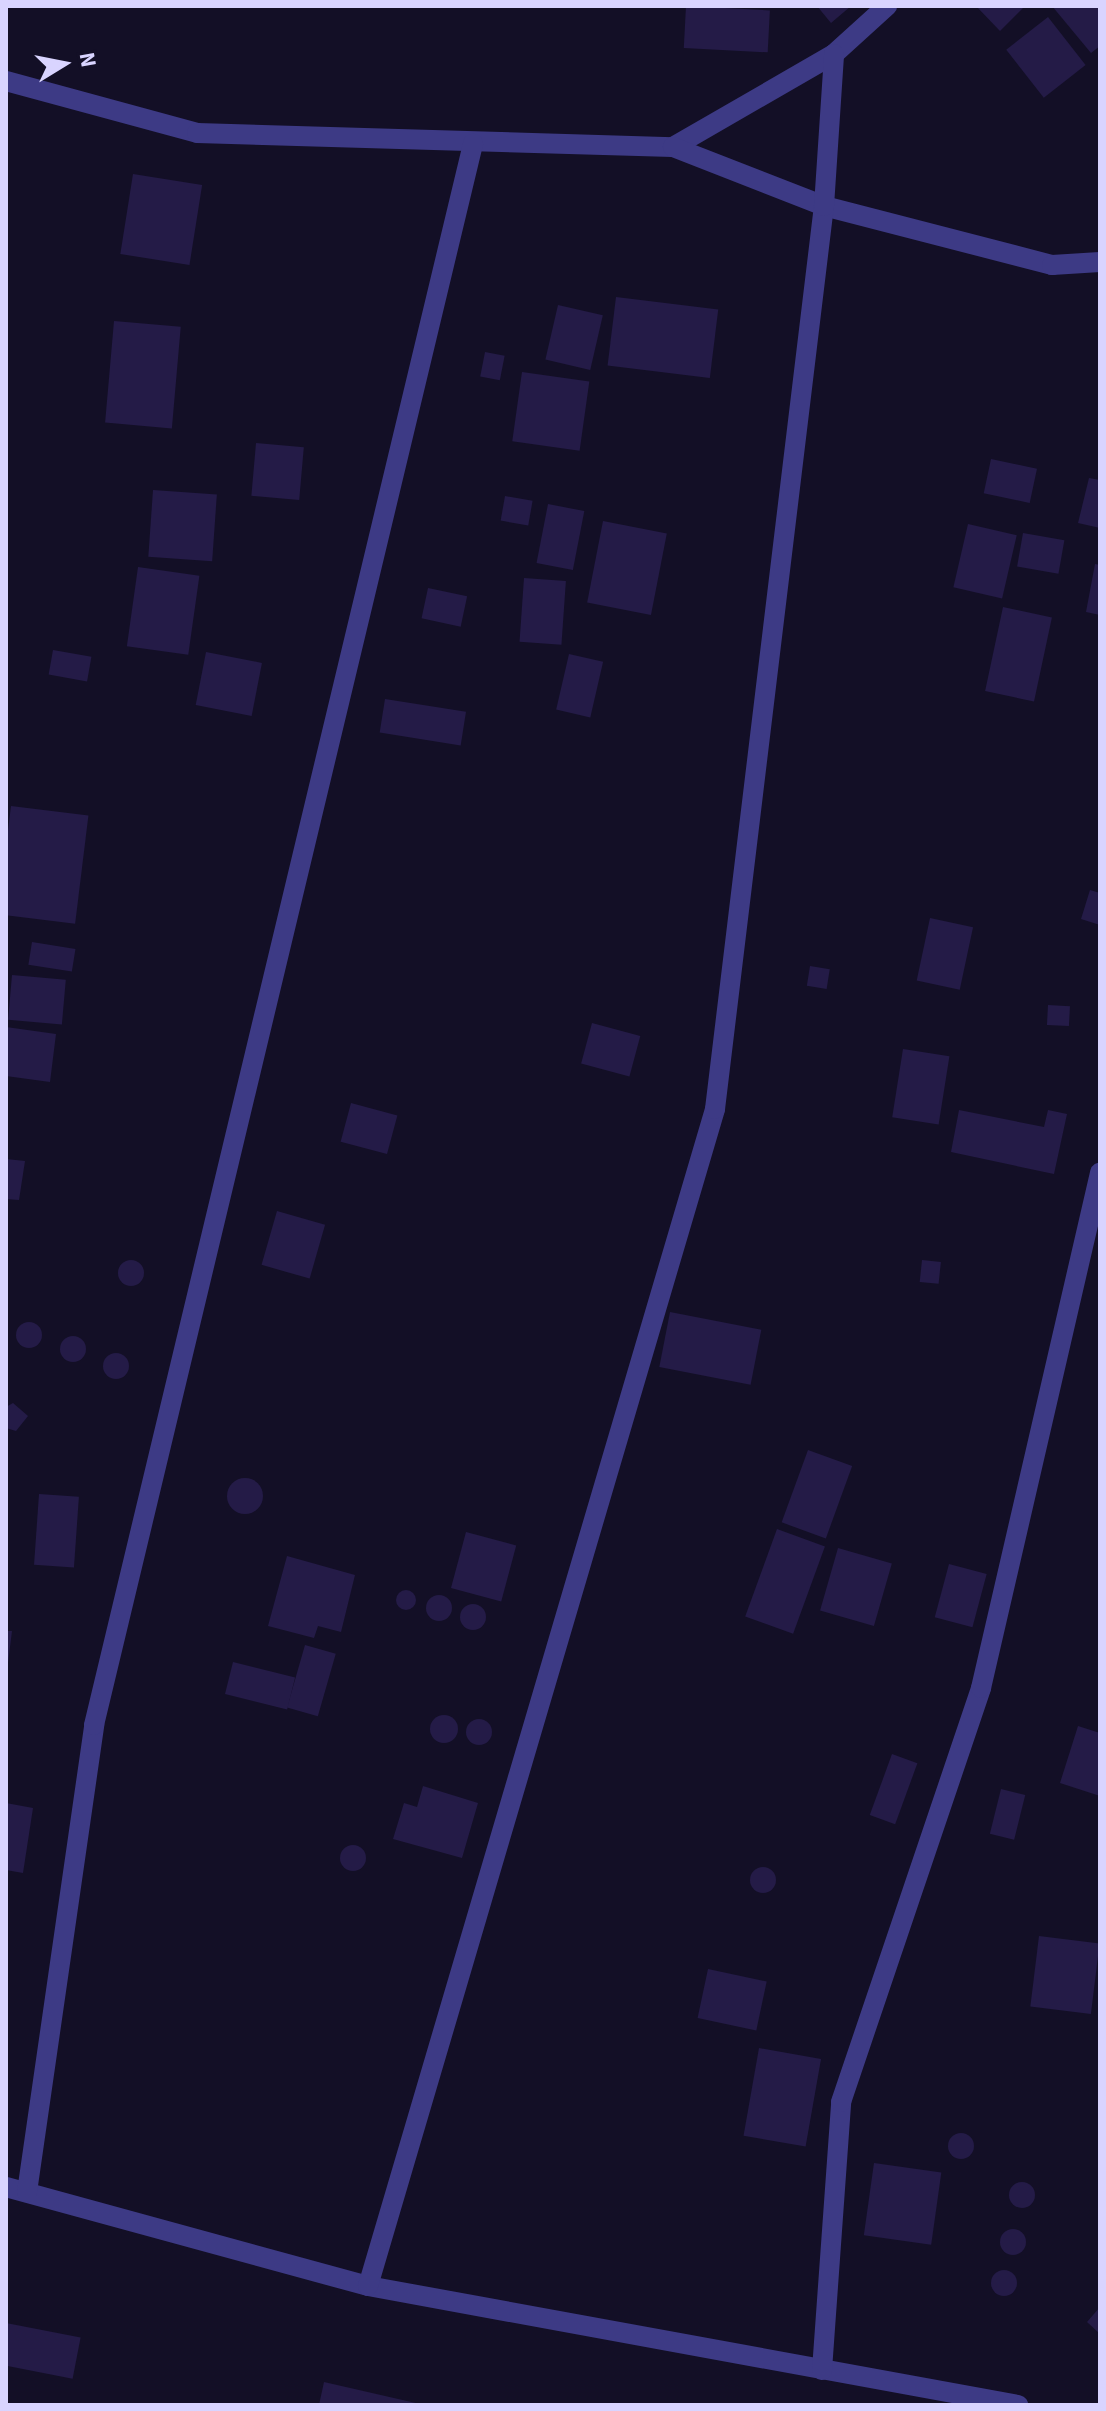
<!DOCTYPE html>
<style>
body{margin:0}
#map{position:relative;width:1106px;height:2411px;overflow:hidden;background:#130f26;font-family:"Source Sans 3",sans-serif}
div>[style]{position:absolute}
.building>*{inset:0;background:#241b47;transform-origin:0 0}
.round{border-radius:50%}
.street>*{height:20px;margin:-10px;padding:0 10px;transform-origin:10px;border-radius:10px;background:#3d3a85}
span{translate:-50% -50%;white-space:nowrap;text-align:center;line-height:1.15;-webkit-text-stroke:7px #130f26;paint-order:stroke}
.frame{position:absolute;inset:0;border:8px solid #d9d4ff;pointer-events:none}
.north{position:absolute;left:24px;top:24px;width:80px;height:80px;-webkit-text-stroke:6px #130f26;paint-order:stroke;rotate:80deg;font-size:22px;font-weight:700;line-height:32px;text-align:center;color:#d9d4ff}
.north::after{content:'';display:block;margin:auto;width:28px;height:36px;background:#d9d4ff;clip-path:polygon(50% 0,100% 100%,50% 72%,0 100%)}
</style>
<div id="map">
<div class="building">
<i style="left:686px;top:6px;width:84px;height:42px;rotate:3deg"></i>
<i style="clip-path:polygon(817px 6px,851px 6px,831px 23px)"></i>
<i style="clip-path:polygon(976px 6px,1025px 6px,1000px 31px)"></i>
<i style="clip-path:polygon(1052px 6px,1100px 6px,1100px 46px,1091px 53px)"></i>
<i style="left:1048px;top:17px;width:61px;height:53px;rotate:52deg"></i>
<i style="left:133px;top:174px;width:70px;height:81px;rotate:9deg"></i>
<i style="left:616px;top:297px;width:103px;height:69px;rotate:7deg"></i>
<i style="left:558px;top:305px;width:46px;height:56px;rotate:13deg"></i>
<i style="left:114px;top:321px;width:67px;height:102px;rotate:5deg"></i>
<i style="left:485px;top:352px;width:20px;height:25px;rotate:11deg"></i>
<i style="left:522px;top:372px;width:68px;height:70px;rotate:8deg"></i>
<i style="left:256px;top:443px;width:48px;height:53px;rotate:5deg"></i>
<i style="left:991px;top:459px;width:47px;height:35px;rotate:12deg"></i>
<i style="clip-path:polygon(1089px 478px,1100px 480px,1100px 528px,1078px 523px)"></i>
<i style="left:153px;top:490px;width:64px;height:67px;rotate:4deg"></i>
<i style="left:505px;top:496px;width:28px;height:25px;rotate:10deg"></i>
<i style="left:548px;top:504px;width:37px;height:60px;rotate:11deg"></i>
<i style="left:603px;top:521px;width:65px;height:83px;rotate:11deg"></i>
<i style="left:968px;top:524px;width:50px;height:65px;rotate:13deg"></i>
<i style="left:1023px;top:533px;width:42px;height:34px;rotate:10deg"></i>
<i style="clip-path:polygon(1095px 564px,1100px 565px,1100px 615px,1086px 612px)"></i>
<i style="left:138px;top:567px;width:62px;height:80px;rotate:8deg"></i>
<i style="left:524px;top:578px;width:42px;height:64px;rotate:4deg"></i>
<i style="left:428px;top:588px;width:40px;height:31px;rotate:12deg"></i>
<i style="left:1003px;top:607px;width:50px;height:86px;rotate:12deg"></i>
<i style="left:53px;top:650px;width:39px;height:25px;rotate:10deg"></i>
<i style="left:206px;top:652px;width:57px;height:54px;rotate:11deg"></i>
<i style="left:569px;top:654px;width:35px;height:57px;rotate:13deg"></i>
<i style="left:385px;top:699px;width:82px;height:34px;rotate:9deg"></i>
<i style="left:11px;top:806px;width:78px;height:109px;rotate:7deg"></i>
<i style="clip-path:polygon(1090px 890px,1100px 893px,1100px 925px,1081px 919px)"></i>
<i style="left:930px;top:918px;width:44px;height:64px;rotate:12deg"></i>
<i style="left:32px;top:942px;width:44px;height:23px;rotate:9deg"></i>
<i style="left:810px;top:966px;width:20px;height:20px;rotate:9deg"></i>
<i style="left:12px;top:975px;width:54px;height:45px;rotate:5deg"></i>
<i style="left:1048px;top:1005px;width:22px;height:20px;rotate:3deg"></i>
<i style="left:592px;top:1023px;width:50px;height:42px;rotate:15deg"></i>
<i style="clip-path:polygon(6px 1027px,56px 1034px,50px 1082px,6px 1076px)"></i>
<i style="left:903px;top:1049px;width:47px;height:69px;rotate:9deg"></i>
<i style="left:351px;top:1103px;width:48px;height:40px;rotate:15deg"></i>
<i style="clip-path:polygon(959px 1110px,1044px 1127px,1048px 1110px,1067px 1114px,1054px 1174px,951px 1152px)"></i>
<i style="clip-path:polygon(6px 1159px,25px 1161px,19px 1200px,6px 1199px)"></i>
<i style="left:277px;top:1211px;width:50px;height:56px;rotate:16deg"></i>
<i class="round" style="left:118px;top:1260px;width:26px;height:26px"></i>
<i style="left:922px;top:1260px;width:19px;height:22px;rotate:6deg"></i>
<i style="left:670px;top:1312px;width:93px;height:56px;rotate:11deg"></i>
<i class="round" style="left:16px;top:1322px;width:26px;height:26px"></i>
<i class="round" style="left:60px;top:1336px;width:26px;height:26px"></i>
<i class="round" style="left:103px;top:1353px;width:26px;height:26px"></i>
<i style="clip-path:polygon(13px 1403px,28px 1416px,16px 1431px,6px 1428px,6px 1407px)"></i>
<i style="left:808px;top:1450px;width:47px;height:77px;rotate:20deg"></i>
<i class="round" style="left:227px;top:1478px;width:36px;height:36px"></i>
<i style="left:39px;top:1494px;width:40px;height:71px;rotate:4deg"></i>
<i style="left:777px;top:1529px;width:51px;height:93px;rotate:20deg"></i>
<i style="left:466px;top:1532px;width:52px;height:58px;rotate:15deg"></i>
<i style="left:838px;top:1548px;width:56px;height:65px;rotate:16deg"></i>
<i style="clip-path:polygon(287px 1556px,355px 1575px,341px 1632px,318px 1626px,314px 1638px,268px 1626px)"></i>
<i style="left:949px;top:1564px;width:39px;height:55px;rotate:15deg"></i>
<i class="round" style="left:396px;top:1590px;width:20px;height:20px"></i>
<i class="round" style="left:426px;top:1595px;width:26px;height:26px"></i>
<i class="round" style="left:460px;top:1604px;width:26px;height:26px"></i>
<i style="clip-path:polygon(6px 1631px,12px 1631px,8px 1663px,6px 1663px)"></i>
<i style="left:305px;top:1645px;width:32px;height:65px;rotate:16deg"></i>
<i style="left:233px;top:1662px;width:64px;height:33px;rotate:14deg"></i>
<i class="round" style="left:430px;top:1715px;width:28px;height:28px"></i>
<i class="round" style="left:466px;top:1719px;width:26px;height:26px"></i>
<i style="clip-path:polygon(1078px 1726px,1100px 1733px,1100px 1796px,1060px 1783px)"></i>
<i style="left:892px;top:1754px;width:27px;height:65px;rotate:20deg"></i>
<i style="clip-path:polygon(423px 1786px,478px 1803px,462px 1858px,393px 1839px,404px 1803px,417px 1807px)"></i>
<i style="left:1001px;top:1789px;width:25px;height:46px;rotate:14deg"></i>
<i style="clip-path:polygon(6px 1803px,33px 1808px,23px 1873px,6px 1870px)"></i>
<i class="round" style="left:340px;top:1845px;width:26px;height:26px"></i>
<i class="round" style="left:750px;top:1867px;width:26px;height:26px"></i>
<i style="left:1039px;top:1936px;width:61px;height:71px;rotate:7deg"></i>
<i style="left:708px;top:1969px;width:60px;height:50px;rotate:12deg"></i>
<i style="left:759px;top:2048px;width:63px;height:89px;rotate:10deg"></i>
<i class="round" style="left:948px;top:2133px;width:26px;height:26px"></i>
<i style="left:874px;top:2163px;width:68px;height:73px;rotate:8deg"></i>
<i class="round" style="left:1009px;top:2182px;width:26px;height:26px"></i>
<i class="round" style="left:1000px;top:2229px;width:26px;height:26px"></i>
<i class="round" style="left:991px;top:2270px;width:26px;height:26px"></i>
<i style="clip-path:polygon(1100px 2307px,1100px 2334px,1087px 2322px)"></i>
<i style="left:6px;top:2323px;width:76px;height:42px;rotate:11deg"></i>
<i style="clip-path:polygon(324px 2382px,420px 2404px,419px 2405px,319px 2405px)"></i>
</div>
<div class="street">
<i style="left:6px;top:81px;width:198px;rotate:15.2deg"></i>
<i style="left:197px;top:133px;width:476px;rotate:1.7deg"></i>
<i style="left:673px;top:147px;width:186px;rotate:-30deg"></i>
<i style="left:834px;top:54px;width:72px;rotate:-42.2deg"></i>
<i style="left:673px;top:147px;width:162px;rotate:21.3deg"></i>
<i style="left:824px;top:206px;width:236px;rotate:14.5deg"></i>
<i style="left:1052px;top:265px;width:48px;rotate:-3.6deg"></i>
<i style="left:6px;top:2187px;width:375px;rotate:15.3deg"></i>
<i style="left:368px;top:2286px;width:661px;rotate:10.37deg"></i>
<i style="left:27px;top:2192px;width:472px;rotate:-81.8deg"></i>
<i style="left:94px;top:1725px;width:1626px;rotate:-76.52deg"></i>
<i style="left:368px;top:2286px;width:1227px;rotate:-73.57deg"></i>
<i style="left:715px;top:1109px;width:910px;rotate:-83.12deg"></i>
<i style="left:824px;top:206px;width:152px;rotate:-86.2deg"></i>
<i style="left:822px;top:2370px;width:269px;rotate:-85.9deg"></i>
<i style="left:841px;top:2102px;width:437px;rotate:-71.3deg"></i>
<i style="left:981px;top:1688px;width:529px;rotate:-76.99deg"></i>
</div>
<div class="frame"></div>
<div class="north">N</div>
</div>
